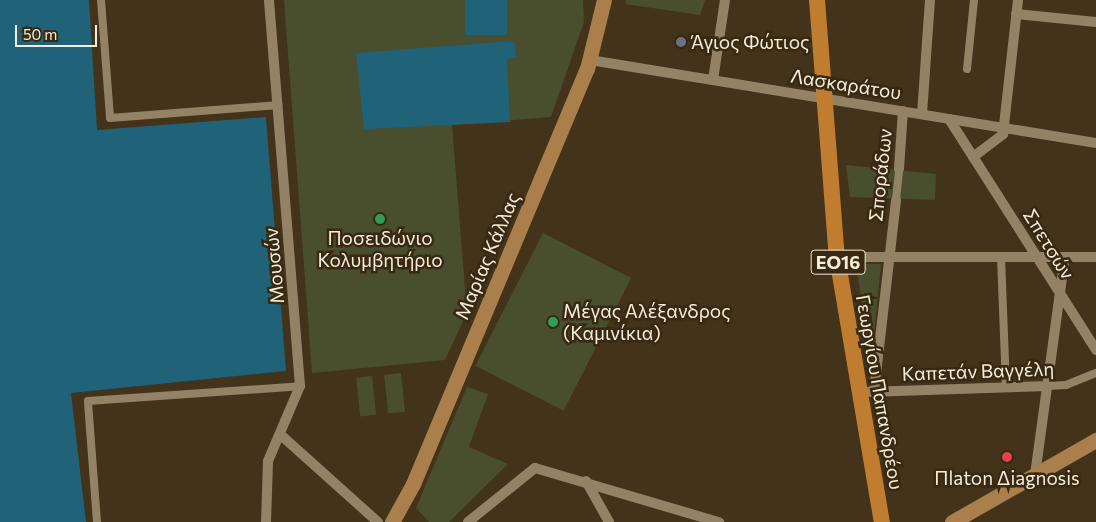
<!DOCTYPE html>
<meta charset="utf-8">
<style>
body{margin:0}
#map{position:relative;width:1096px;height:522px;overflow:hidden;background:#42331a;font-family:Commissioner,sans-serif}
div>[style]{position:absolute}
.green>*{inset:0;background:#494e2f;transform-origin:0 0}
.water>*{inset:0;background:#206278;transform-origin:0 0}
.pedestrian>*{height:8px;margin:-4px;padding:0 4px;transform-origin:4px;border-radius:4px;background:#948267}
.minor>*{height:10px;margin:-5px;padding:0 5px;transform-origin:5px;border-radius:5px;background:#948267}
.secondary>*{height:15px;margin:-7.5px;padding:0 7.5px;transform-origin:7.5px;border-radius:7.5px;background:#aa7f4c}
.primary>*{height:16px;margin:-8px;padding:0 8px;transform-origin:8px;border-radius:8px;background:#c07d30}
.dots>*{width:14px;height:14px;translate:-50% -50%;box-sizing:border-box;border:2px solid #382910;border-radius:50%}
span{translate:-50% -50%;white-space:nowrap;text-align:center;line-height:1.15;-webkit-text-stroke:5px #382910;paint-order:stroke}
.shield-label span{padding:1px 4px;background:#382910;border:1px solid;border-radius:4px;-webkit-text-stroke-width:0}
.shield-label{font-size:18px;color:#f5ecdd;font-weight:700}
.poi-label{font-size:19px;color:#f5ecdd}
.left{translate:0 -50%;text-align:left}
.street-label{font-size:19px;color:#f5ecdd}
.scale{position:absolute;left:15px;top:25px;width:82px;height:22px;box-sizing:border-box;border:2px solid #f5ecdd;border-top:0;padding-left:6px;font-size:15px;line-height:18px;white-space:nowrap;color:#f5ecdd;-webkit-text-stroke:4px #382910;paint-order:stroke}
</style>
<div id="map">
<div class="green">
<i style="clip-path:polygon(284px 0,583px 0,584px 22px,551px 117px,452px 125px,467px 313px,445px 360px,312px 373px)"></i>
<i style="clip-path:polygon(626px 0,705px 0,700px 15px,625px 4px)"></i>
<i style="clip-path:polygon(846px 165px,936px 174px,935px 200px,850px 197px)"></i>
<i style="left:543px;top:233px;width:99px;height:149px;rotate:27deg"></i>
<i style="clip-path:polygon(856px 264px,881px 264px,871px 366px)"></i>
<i style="left:401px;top:373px;width:39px;height:17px;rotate:84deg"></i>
<i style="left:372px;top:376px;width:39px;height:16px;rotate:84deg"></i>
<i style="clip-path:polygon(467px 387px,488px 394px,469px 447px,508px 464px,449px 522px,429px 522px,416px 508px)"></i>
</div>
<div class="water">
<i style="clip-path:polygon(0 0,89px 0,97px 130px,266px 117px,286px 371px,71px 393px,86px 522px,0 522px)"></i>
<i style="left:465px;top:0;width:42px;height:35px"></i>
<i style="clip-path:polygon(514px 41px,516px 57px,507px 59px,510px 122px,364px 129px,356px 53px)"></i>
</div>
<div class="pedestrian">
<i style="left:101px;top:0;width:118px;rotate:85.6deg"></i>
<i style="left:110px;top:118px;width:169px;rotate:-4.4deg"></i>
<i style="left:967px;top:69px;width:69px;rotate:-84.2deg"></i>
<i style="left:896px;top:200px;width:31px;rotate:-84deg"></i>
<i style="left:1001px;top:257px;width:130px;rotate:87.8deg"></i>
<i style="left:1048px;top:386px;width:18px;rotate:-3deg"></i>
<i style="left:1066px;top:385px;width:32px;rotate:-22deg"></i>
<i style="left:97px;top:522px;width:121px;rotate:-94.3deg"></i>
<i style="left:88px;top:401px;width:213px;rotate:-4deg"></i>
</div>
<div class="minor">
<i style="left:1016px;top:14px;width:80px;rotate:5.7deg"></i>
<i style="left:590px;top:60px;width:513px;rotate:9.32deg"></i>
<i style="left:713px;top:80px;width:81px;rotate:-81.5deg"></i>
<i style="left:922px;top:114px;width:114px;rotate:-86deg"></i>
<i style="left:949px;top:119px;width:274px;rotate:57.5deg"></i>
<i style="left:973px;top:157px;width:38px;rotate:-37deg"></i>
<i style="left:1003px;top:134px;width:135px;rotate:-83.6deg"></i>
<i style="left:899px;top:169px;width:58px;rotate:-86.1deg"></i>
<i style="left:837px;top:257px;width:259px"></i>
<i style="left:874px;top:391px;width:192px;rotate:-83.4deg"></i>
<i style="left:867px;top:392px;width:181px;rotate:-1.9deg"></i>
<i style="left:282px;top:436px;width:129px;rotate:41.9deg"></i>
<i style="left:1035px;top:475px;width:220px;rotate:-82.2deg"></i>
<i style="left:586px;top:481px;width:47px;rotate:60.7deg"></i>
<i style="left:266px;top:522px;width:61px;rotate:-88.1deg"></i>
<i style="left:268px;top:461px;width:82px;rotate:-66.9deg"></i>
<i style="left:300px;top:386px;width:387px;rotate:-94.6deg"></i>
<i style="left:468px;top:522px;width:86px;rotate:-38.9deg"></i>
<i style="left:535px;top:468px;width:192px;rotate:16.4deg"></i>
</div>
<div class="secondary">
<i style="left:392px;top:522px;width:43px;rotate:-61.1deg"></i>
<i style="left:413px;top:484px;width:450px;rotate:-67.3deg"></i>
<i style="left:587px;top:69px;width:71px;rotate:-76.2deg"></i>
<i style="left:952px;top:522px;width:166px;rotate:-29.7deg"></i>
</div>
<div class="primary">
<i style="left:817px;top:0;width:258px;rotate:85.6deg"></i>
<i style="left:837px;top:257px;width:269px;rotate:80.4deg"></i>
</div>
<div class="dots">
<i style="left:681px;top:42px;background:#6b7280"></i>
<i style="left:380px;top:219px;background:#2e9e5b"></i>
<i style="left:553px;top:322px;background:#2e9e5b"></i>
<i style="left:1007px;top:457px;background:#e0444e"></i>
</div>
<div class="shield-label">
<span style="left:838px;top:262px">ΕΟ16</span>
</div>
<div class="poi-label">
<span class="left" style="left:691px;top:42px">Άγιος Φώτιος</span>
<span style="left:380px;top:249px">Ποσειδώνιο<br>Κολυμβητήριο</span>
<span class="left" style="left:563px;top:322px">Μέγας Αλέξανδρος<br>(Καμινίκια)</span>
<span style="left:1007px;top:478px">Πlaton Δiagnosis</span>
</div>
<div class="street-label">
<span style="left:846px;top:84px;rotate:9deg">Λασκαράτου</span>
<span style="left:880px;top:175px;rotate:-84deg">Σποράδων</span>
<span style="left:1049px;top:244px;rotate:58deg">Σπετσών</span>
<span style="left:487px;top:256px;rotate:-67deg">Μαρίας Κάλλας</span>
<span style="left:274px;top:266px;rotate:-95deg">Μουσών</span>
<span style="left:978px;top:371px;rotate:-2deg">Καπετάν Βαγγέλη</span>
<span style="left:880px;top:392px;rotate:80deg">Γεωργίου Παπανδρέου</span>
</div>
<div class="scale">50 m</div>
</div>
